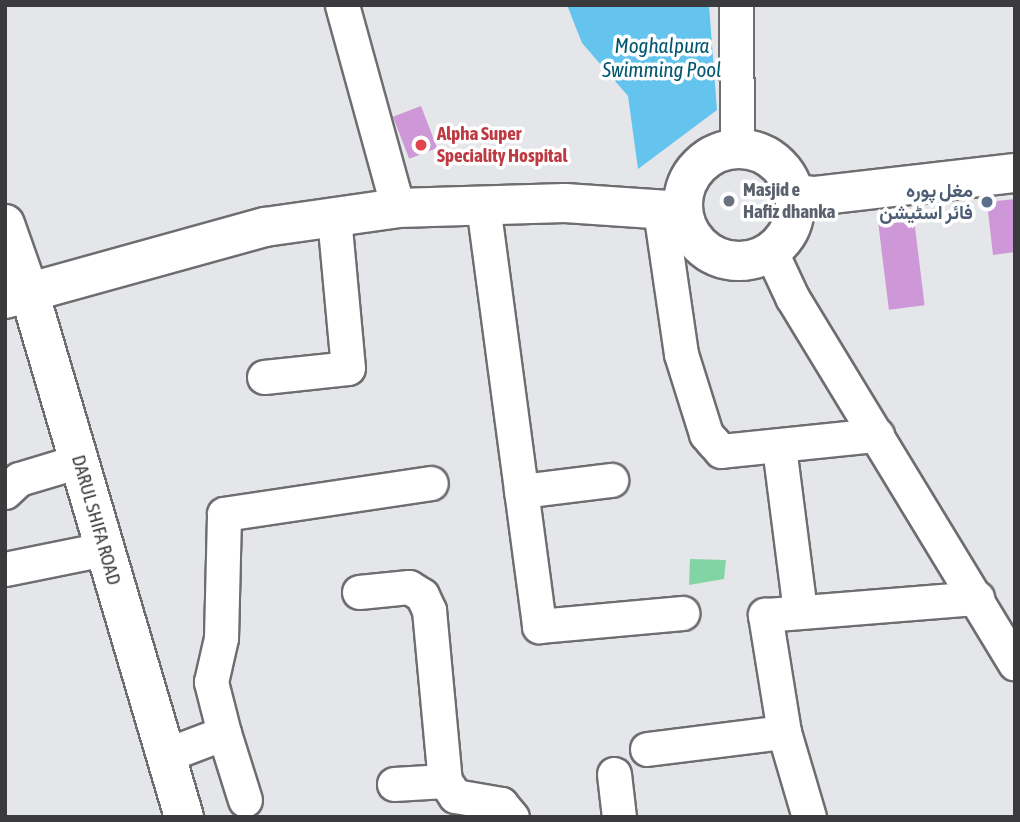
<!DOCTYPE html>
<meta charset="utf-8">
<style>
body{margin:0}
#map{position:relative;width:1020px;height:822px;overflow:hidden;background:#e5e6e9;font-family:"Asap Condensed",Vazirmatn,sans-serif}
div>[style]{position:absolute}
.green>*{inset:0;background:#83d4a4}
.water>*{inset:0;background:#64c4ee}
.building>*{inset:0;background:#ce97d7;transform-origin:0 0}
.roads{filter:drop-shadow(2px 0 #6e6e71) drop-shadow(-2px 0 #6e6e71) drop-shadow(0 2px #6e6e71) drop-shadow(0 -2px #6e6e71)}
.minor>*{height:33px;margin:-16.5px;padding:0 16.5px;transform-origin:16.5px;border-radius:16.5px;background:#fff}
.major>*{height:38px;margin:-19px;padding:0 19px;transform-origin:19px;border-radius:19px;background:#fff}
.major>.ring{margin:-19px;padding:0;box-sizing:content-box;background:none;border:38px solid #fff;border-radius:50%}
.highway>*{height:38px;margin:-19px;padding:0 19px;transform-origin:19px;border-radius:19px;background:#fff}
.dots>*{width:19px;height:19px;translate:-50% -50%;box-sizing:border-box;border:4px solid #fff;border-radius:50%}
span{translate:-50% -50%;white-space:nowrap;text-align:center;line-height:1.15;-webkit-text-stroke:7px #fff;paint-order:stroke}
.health-label{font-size:19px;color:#be3a42;font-weight:700}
.left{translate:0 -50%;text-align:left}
.worship-label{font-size:19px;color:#5b616d;font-weight:700}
.service-label{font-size:19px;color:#4e5e75;font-weight:700}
.right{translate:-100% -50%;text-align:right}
.street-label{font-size:19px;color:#3b3b3d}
.water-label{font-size:21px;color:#015671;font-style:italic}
.frame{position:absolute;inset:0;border:7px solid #3b3b3d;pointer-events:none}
</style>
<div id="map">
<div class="green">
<i style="clip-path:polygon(690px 559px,726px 560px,724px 579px,689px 585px)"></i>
</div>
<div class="water">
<i style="clip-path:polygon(567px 5px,709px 5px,717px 110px,638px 169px,628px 96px,582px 43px)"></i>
</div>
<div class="building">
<i style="left:421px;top:106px;width:45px;height:30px;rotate:69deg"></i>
<i style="clip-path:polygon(1015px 199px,1015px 252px,993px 255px,987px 202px)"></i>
<i style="left:914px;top:219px;width:87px;height:36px;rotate:83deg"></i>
</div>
<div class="roads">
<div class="minor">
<i style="left:342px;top:5px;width:211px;rotate:74.6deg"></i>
<i style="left:736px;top:5px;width:144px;rotate:89.6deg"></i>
<i style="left:483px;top:205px;width:425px;rotate:82.4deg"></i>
<i style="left:539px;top:626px;width:144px;rotate:-5.2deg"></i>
<i style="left:660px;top:210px;width:146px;rotate:81.7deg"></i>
<i style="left:681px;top:354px;width:84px;rotate:72.6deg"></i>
<i style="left:706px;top:434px;width:11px;rotate:49deg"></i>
<i style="left:713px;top:442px;width:12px;rotate:48deg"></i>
<i style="left:721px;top:451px;width:157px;rotate:-5.9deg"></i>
<i style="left:771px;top:252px;width:50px;rotate:65deg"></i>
<i style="left:792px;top:297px;width:429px;rotate:58.7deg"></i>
<i style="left:264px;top:377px;width:84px;rotate:-6.1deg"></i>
<i style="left:348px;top:368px;width:151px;rotate:-95.3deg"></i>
<i style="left:779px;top:447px;width:166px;rotate:82.7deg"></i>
<i style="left:521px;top:491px;width:91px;rotate:-7deg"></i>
<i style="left:5px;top:492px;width:19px;rotate:-43deg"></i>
<i style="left:19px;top:479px;width:63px;rotate:-16.7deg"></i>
<i style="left:5px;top:569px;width:101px;rotate:-11.4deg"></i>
<i style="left:359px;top:592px;width:50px;rotate:-5.7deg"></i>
<i style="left:409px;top:587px;width:15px;rotate:32deg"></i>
<i style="left:422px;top:595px;width:17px;rotate:65deg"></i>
<i style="left:429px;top:610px;width:172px;rotate:84.7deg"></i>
<i style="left:224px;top:733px;width:70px;rotate:72.6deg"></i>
<i style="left:647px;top:749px;width:138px;rotate:-7.1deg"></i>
<i style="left:166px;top:755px;width:62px;rotate:-20.8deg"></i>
<i style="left:224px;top:733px;width:53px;rotate:-104.3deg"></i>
<i style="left:211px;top:682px;width:45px;rotate:-77.2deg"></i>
<i style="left:221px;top:638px;width:124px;rotate:-88.6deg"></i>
<i style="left:224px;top:514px;width:209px;rotate:-8.5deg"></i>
<i style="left:614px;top:774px;width:43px;rotate:83.4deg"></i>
<i style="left:394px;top:784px;width:51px;rotate:-3.4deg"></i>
<i style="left:445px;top:781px;width:18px;rotate:56deg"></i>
<i style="left:455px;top:796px;width:47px;rotate:9.9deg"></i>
<i style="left:501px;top:804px;width:17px;rotate:50deg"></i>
<i style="left:809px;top:817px;width:89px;rotate:-106.4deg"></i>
<i style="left:784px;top:732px;width:119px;rotate:-99.2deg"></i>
<i style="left:765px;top:615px;width:213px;rotate:-4.6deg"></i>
</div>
<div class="major">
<i class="ring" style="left:683px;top:149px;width:74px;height:74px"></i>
<i style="left:795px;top:194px;width:20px;rotate:6deg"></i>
<i style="left:815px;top:196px;width:201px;rotate:-6.6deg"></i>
<i style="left:5px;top:299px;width:270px;rotate:-15.5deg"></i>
<i style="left:265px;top:227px;width:134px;rotate:-8.1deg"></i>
<i style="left:398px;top:208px;width:167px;rotate:-1.7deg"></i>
<i style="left:565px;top:203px;width:118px;rotate:3.9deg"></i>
</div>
<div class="highway">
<i style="left:5px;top:224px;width:75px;rotate:70.6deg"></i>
<i style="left:30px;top:295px;width:544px;rotate:73.56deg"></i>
</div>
</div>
<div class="dots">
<i style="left:421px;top:145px;background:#e0444e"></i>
<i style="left:729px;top:201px;background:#6b7280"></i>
<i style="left:987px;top:202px;background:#5c6f8a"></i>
</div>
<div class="health-label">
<span class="left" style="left:437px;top:145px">Alpha Super<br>Speciality Hospital</span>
</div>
<div class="worship-label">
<span class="left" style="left:743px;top:201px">Masjid e<br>Hafiz dhanka</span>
</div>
<div class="service-label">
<span class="right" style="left:973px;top:202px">مغل پورہ<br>فائر اسٹیشن</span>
</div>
<div class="street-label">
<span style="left:96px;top:520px;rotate:74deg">DARUL SHIFA ROAD</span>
</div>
<div class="water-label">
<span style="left:662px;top:57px">Moghalpura<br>Swimming Pool</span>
</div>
<div class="frame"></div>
</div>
